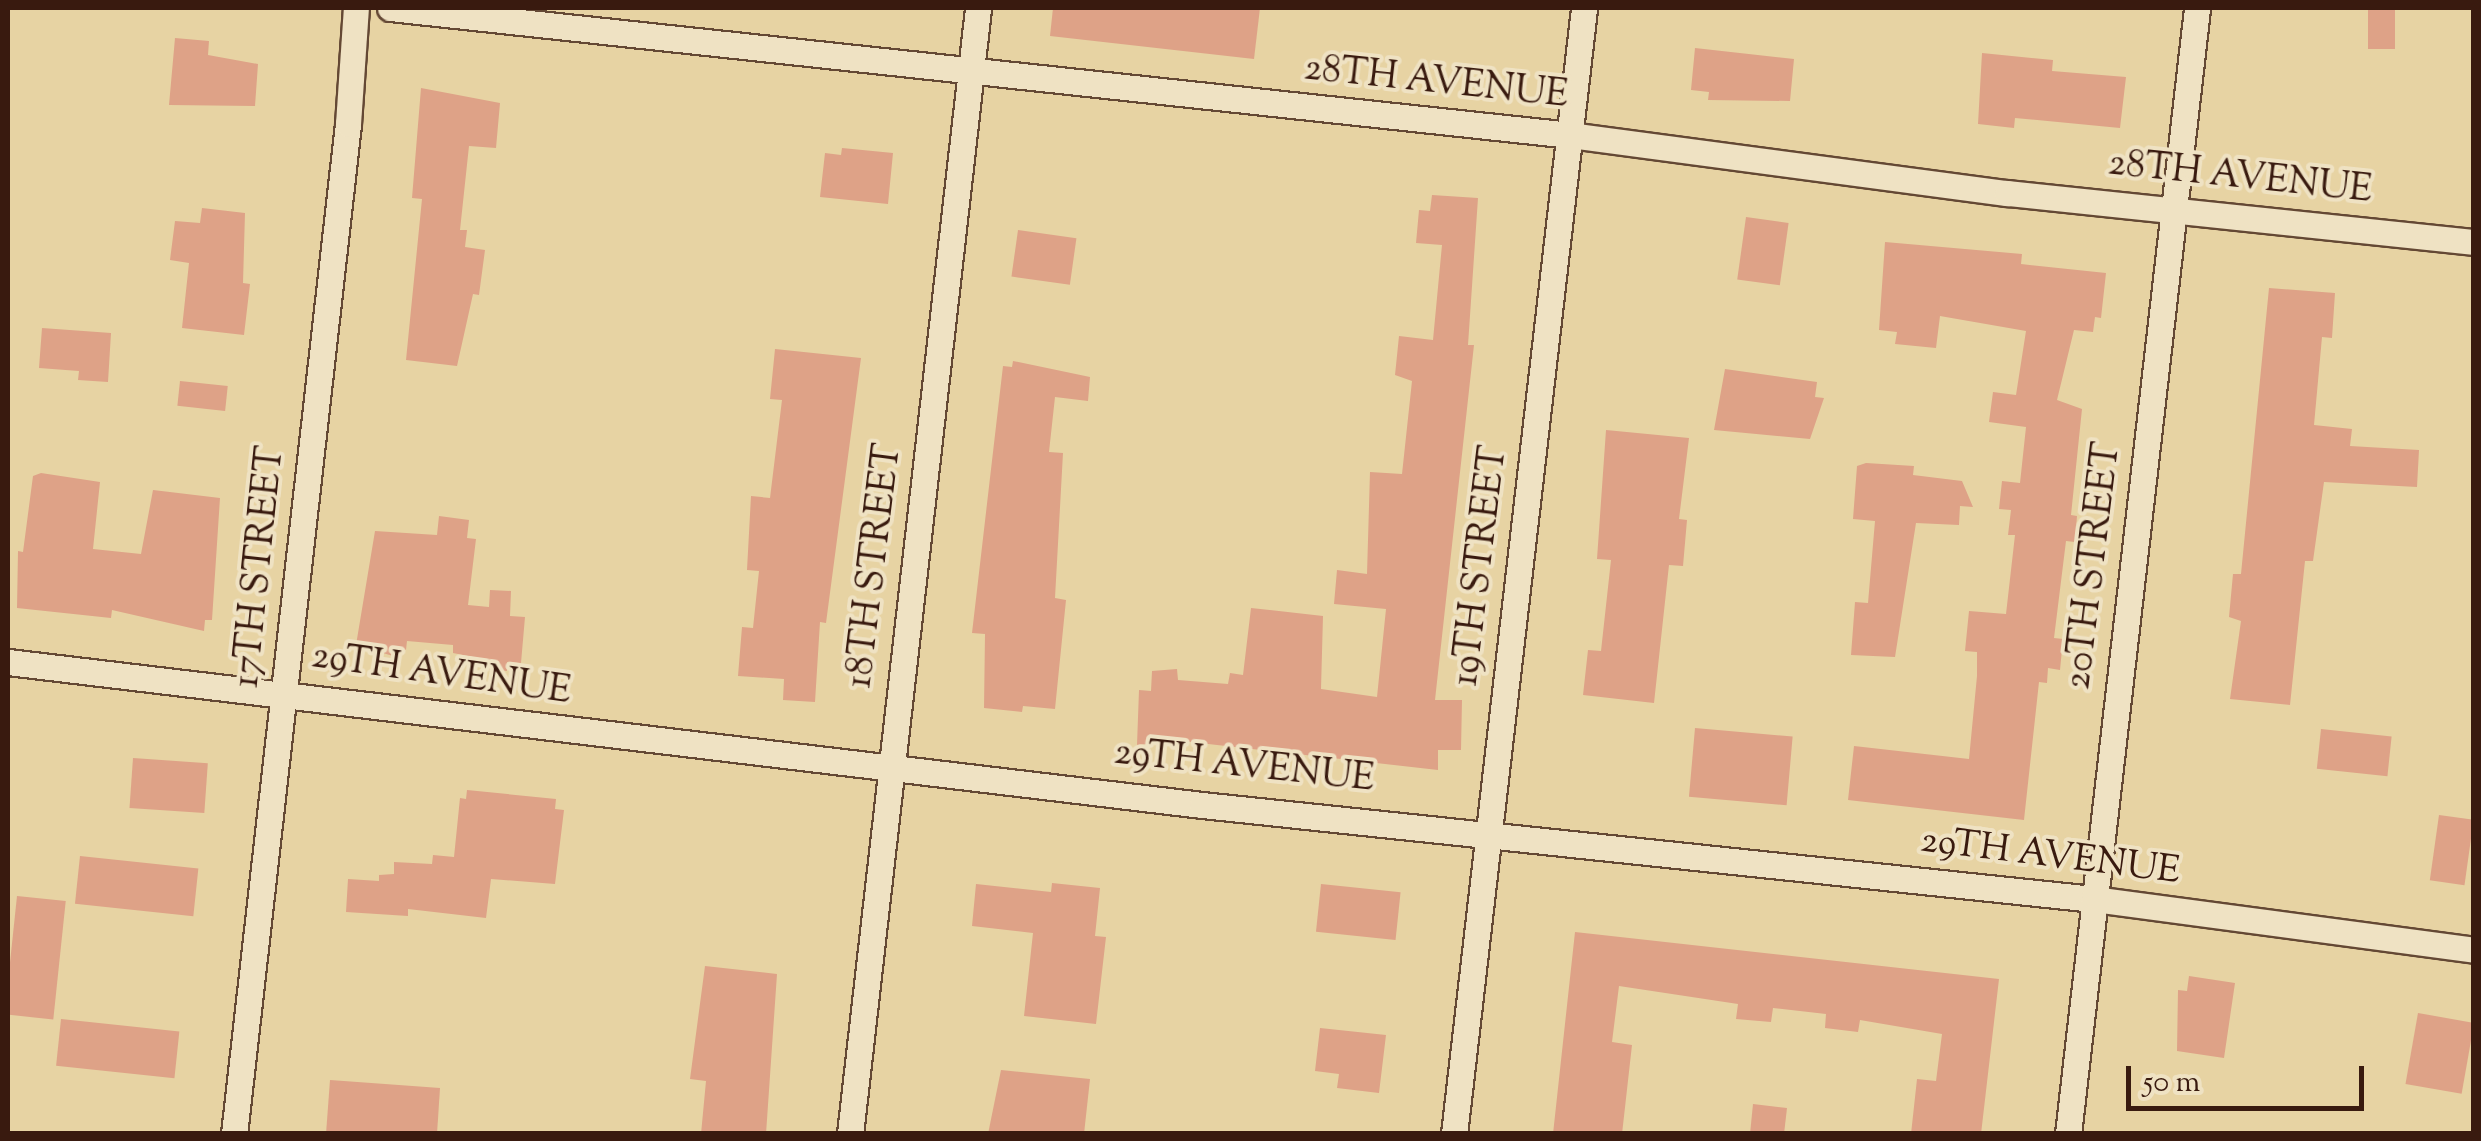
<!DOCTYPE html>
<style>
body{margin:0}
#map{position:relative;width:2481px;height:1141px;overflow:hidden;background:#e7d3a3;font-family:"Sorts Mill Goudy",serif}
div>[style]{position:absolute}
.building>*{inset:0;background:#dea287;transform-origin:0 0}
.roads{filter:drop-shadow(2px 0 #644834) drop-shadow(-2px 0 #644834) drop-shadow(0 2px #644834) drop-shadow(0 -2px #644834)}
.minor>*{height:25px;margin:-12.5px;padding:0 12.5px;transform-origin:12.5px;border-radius:12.5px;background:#efe2c3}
span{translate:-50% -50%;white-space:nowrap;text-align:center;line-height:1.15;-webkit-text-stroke:8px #efe2c3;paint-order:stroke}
.street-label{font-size:38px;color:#391a0f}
.frame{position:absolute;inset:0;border:10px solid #391a0f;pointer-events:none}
.scale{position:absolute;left:2126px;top:1066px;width:238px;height:45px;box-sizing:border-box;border:5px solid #391a0f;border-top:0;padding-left:12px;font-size:30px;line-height:35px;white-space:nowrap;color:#391a0f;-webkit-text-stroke:8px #efe2c3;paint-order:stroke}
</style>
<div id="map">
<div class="building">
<i style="clip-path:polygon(1053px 8px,1260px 8px,1254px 59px,1050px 36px)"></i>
<i style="left:2368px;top:8px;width:27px;height:41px"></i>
<i style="clip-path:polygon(175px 38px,209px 41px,208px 55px,258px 64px,255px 106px,169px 105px)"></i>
<i style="clip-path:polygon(1695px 48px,1794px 59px,1790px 101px,1708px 100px,1709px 92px,1691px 90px)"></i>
<i style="clip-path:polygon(1982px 53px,2053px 60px,2052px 71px,2126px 77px,2120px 128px,2015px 118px,2014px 128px,1978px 124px)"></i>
<i style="clip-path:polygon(421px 88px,500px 103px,496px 148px,469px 146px,460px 230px,467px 230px,465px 247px,485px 250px,479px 295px,473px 294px,457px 366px,406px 360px,422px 199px,412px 198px)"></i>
<i style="clip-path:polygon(842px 148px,893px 153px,888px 204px,820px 197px,825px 153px,841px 155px)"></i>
<i style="clip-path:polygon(1432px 195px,1478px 198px,1468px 345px,1474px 345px,1435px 700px,1462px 700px,1461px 750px,1438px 750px,1438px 770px,1182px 741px,1137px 745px,1139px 690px,1151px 691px,1152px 671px,1177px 669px,1178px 680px,1228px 684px,1230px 673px,1243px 675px,1251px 608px,1323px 616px,1321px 689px,1377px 697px,1386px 609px,1334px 604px,1337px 570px,1367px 574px,1370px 472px,1402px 474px,1412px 381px,1395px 375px,1399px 336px,1433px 340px,1442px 245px,1416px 243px,1419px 210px,1430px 211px)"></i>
<i style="clip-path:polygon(202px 208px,245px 213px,243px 283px,250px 284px,244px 335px,182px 328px,189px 263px,170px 260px,175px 221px,200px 223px)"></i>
<i style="left:1746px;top:217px;width:43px;height:63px;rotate:8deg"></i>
<i style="left:1018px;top:230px;width:59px;height:47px;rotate:8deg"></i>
<i style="clip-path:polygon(1885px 242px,2022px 254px,2021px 264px,2106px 273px,2101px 318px,2095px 317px,2093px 332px,2074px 330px,2057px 400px,2082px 409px,2071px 515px,2077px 516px,2075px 542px,2066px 541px,2054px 638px,2063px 639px,2060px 670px,2048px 668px,2047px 683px,2039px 682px,2024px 820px,1848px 800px,1854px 746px,1969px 759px,1977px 676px,1977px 652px,1965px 651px,1969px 611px,2006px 614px,2015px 535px,2008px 535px,2011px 510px,1999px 509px,2002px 481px,2020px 483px,2026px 427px,1989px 422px,1993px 392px,2016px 395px,2026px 331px,1940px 316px,1936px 348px,1895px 344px,1897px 332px,1879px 330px)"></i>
<i style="clip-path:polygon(2269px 288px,2335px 293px,2332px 338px,2322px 337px,2314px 425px,2352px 429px,2350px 446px,2419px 450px,2417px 487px,2324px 482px,2313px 561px,2305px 561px,2290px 705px,2230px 699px,2241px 621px,2229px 617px,2233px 574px,2241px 574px)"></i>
<i style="clip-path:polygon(42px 328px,111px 333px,108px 382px,78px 380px,79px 371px,39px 368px)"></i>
<i style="clip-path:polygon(775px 349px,861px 358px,826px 623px,820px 622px,815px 702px,783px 700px,784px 679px,738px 676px,742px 627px,753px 628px,759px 571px,747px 570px,751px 496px,770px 498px,782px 400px,770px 399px)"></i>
<i style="clip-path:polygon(1013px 361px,1090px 377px,1088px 401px,1055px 397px,1049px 452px,1063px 453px,1055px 598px,1066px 600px,1055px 709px,1023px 706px,1022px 712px,984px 708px,985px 634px,972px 633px,1003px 366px,1012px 367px)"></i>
<i style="clip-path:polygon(1725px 369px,1817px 382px,1815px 397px,1824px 398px,1810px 439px,1714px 430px)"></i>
<i style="left:180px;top:381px;width:48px;height:25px;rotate:6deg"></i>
<i style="clip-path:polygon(1606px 430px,1689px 438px,1679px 519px,1687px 520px,1683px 566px,1669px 565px,1654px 703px,1583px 695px,1588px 650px,1601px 651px,1611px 560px,1597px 559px)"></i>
<i style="clip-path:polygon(1866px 463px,1914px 466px,1913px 475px,1962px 481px,1973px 507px,1960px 506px,1959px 525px,1916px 523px,1895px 657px,1851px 655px,1855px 602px,1868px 603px,1875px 521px,1853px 519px,1857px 466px)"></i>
<i style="clip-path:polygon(41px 473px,100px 482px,93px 549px,141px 554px,153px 490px,220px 498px,212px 620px,205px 620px,204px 631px,112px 610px,111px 618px,17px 608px,18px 551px,23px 552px,33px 476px)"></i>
<i style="clip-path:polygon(439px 516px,469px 520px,467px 538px,476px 539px,468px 605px,489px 607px,490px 590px,511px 591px,510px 616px,525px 617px,521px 663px,507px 662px,507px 671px,482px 669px,483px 659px,453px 653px,453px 645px,407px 641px,406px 650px,394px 649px,393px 656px,356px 645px,375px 531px,437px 535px)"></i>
<i style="left:1695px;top:728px;width:98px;height:69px;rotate:5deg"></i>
<i style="left:2321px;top:729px;width:71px;height:40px;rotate:6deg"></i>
<i style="left:133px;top:758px;width:75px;height:50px;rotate:4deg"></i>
<i style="clip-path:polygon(467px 790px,556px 799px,555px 809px,564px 810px,555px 884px,491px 879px,486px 918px,408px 909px,408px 916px,346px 912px,348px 879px,379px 881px,379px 875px,394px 874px,394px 862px,432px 864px,433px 855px,454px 857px,460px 798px,466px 799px)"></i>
<i style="left:2439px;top:815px;width:35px;height:66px;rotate:8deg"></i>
<i style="left:80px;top:856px;width:119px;height:48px;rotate:6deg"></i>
<i style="clip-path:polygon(1052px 883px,1100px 888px,1095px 936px,1106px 937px,1096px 1024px,1024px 1016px,1033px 933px,972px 926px,976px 884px,1051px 892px)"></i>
<i style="left:1321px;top:884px;width:80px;height:48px;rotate:6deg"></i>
<i style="left:17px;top:896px;width:49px;height:119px;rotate:6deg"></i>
<i style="clip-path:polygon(1575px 932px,1999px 979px,1981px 1134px,1911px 1134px,1917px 1079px,1936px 1081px,1942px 1034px,1860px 1020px,1858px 1032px,1825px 1028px,1826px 1014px,1773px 1008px,1771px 1022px,1736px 1019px,1738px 1004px,1619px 986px,1612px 1042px,1632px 1045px,1622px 1134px,1553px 1134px)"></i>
<i style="clip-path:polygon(705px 966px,777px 974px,766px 1134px,701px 1134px,706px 1081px,690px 1079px)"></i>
<i style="clip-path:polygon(2189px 976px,2235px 983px,2224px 1058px,2177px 1051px,2178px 990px,2187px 991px)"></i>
<i style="left:2418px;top:1013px;width:57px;height:72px;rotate:10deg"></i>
<i style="left:61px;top:1019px;width:119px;height:47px;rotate:6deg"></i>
<i style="clip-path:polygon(1320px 1028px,1386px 1035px,1379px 1093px,1337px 1088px,1339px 1074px,1315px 1071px)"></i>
<i style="clip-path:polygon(1001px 1070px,1090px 1079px,1084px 1134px,988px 1134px)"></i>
<i style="clip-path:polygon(330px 1080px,440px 1088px,437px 1134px,326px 1134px)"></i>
<i style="clip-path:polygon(1753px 1104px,1787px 1108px,1784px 1134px,1750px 1134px)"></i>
</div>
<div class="roads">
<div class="minor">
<i style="left:390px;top:8px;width:1187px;rotate:6.14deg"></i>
<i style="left:1570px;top:135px;width:441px;rotate:7.6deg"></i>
<i style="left:2007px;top:193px;width:470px;rotate:6deg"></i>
<i style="left:8px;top:662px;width:1203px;rotate:6.83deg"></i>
<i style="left:1202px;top:805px;width:897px;rotate:6.02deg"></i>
<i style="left:2094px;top:899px;width:383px;rotate:7.6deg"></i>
<i style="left:234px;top:1134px;width:1016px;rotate:-83.56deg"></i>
<i style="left:348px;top:124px;width:116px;rotate:-86.1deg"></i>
<i style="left:850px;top:1134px;width:1133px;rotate:-83.51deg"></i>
<i style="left:1454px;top:1134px;width:1133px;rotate:-83.41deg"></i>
<i style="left:2068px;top:1134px;width:1133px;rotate:-83.46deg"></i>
</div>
</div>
<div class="street-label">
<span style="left:1436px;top:84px;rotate:6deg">28TH AVENUE</span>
<span style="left:2240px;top:179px;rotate:6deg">28TH AVENUE</span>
<span style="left:876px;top:566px;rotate:-83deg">18TH STREET</span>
<span style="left:1482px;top:566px;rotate:-83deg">19TH STREET</span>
<span style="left:2095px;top:566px;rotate:-83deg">20TH STREET</span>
<span style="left:261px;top:567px;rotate:-84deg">17TH STREET</span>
<span style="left:441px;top:676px;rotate:8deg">29TH AVENUE</span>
<span style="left:1244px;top:768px;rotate:6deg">29TH AVENUE</span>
<span style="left:2050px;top:858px;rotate:7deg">29TH AVENUE</span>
</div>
<div class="frame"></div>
<div class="scale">50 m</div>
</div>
